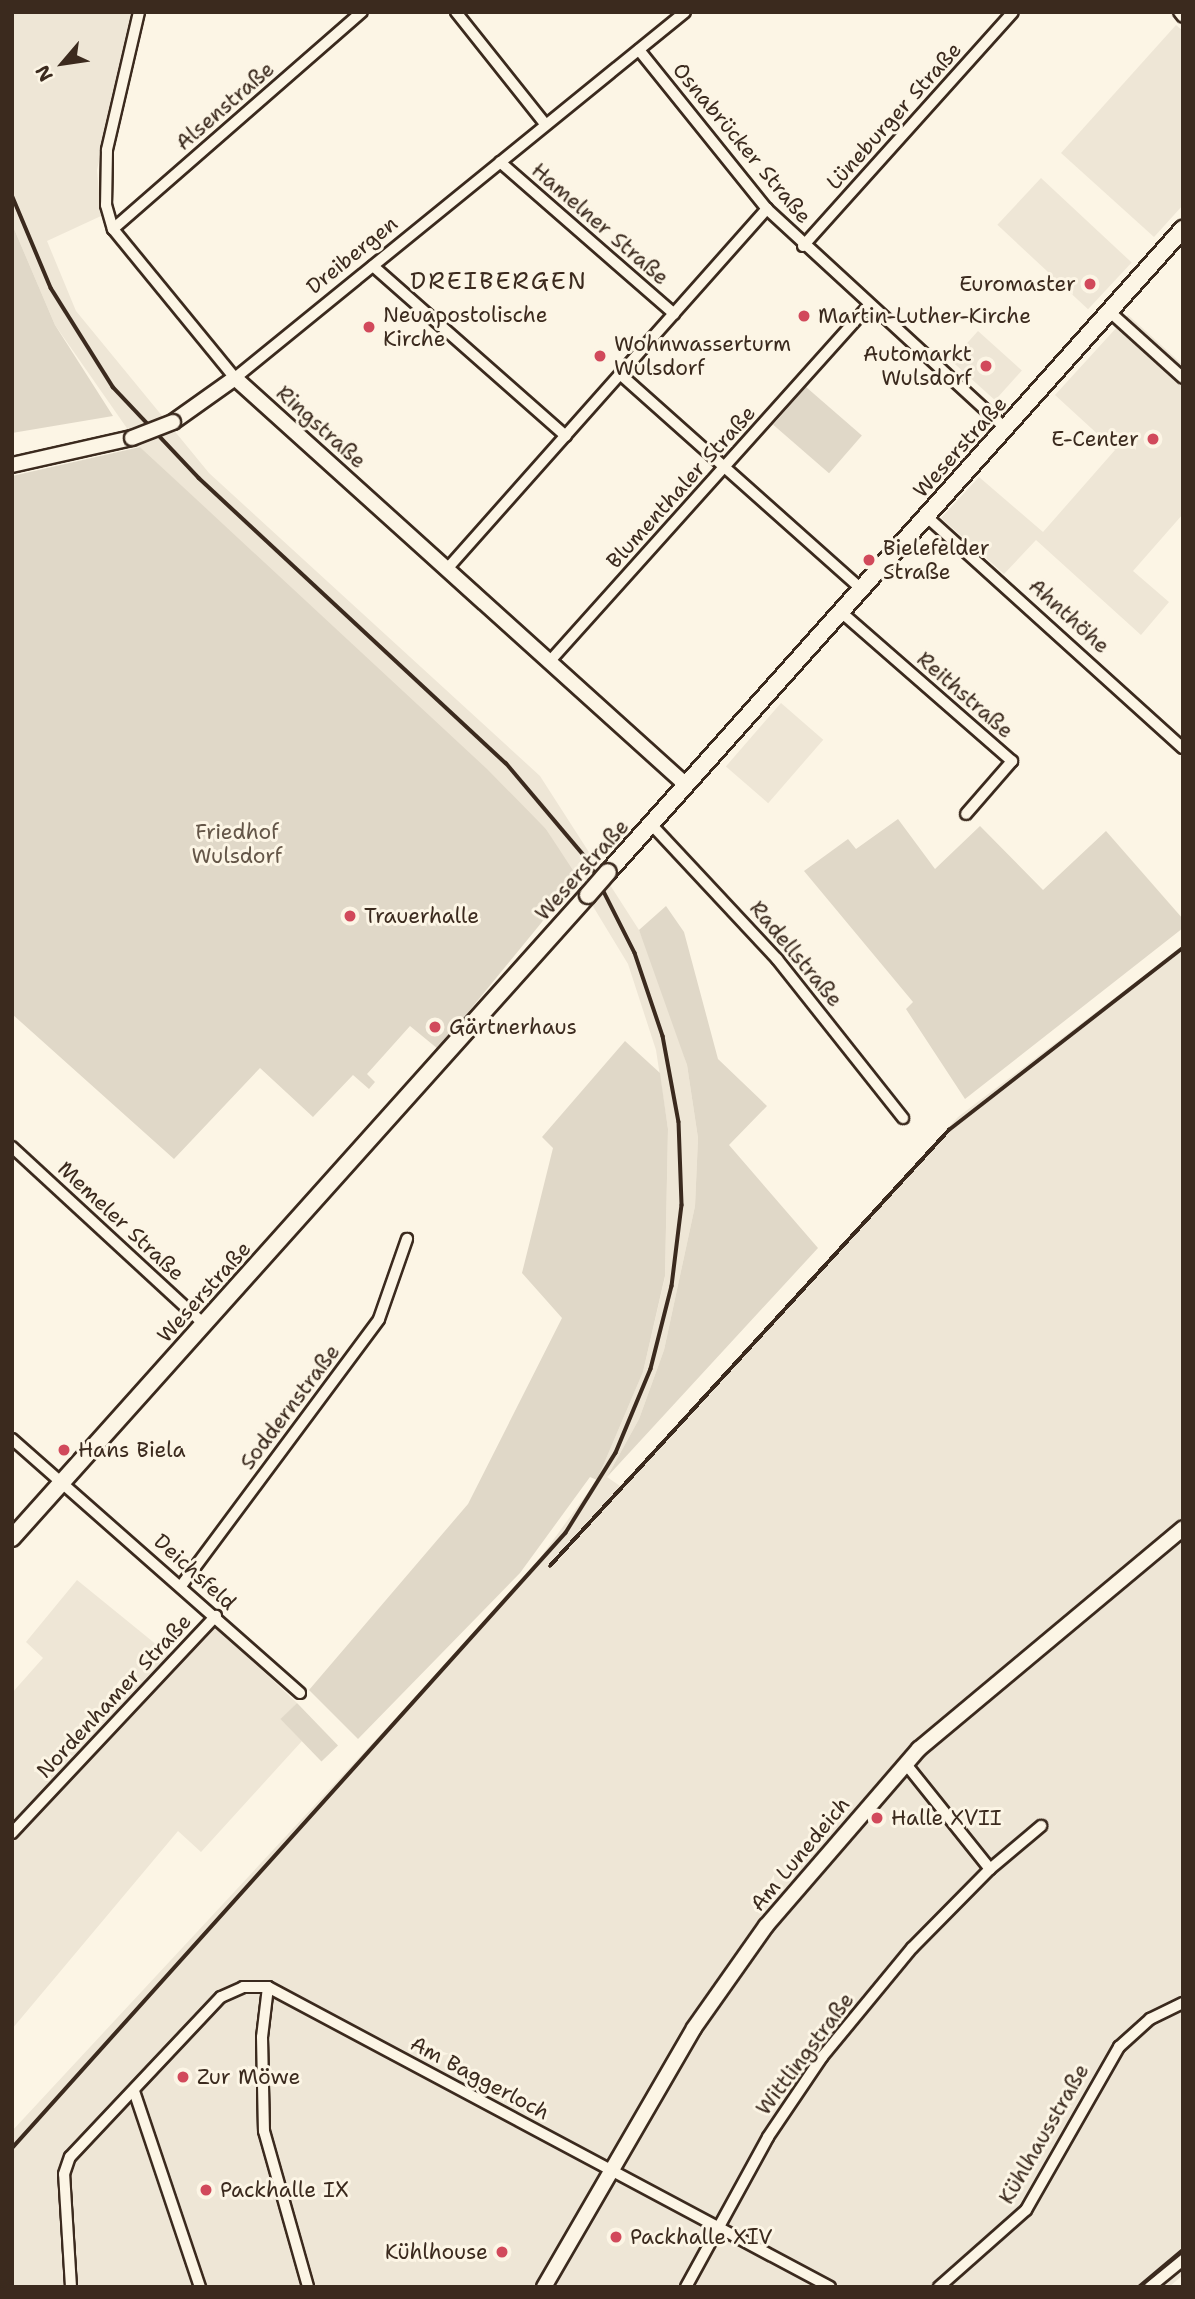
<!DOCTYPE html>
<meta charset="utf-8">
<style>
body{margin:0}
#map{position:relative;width:1195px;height:2299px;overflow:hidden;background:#fcf5e5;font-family:"Shantell Sans",sans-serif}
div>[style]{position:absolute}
.built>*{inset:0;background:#eee6d6;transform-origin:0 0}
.green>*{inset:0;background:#e0d8c8;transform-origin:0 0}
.roads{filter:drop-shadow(2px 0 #3b2a1e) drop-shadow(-2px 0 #3b2a1e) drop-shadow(0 2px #3b2a1e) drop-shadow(0 -2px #3b2a1e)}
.street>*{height:10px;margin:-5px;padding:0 5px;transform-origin:5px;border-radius:5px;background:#fcf5e5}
.secondary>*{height:14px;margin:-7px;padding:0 7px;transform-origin:7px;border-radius:7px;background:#fcf5e5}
.primary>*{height:16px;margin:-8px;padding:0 8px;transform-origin:8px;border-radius:8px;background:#fcf5e5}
.rail>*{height:3.5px;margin:-1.75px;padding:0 1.75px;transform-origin:1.75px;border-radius:1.75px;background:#3b2a1e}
.bridges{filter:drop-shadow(2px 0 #3b2a1e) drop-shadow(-2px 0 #3b2a1e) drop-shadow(0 2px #3b2a1e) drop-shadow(0 -2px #3b2a1e)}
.secondary-bridge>*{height:14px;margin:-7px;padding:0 7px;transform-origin:7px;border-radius:7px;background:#fcf5e5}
.primary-bridge>*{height:16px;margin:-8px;padding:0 8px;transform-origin:8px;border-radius:8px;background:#fcf5e5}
.dots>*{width:19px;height:19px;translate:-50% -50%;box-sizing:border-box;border:4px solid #fcf5e5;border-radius:50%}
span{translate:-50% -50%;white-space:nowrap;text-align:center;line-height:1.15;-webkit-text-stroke:6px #fcf5e5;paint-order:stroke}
.street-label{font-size:21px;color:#3b2a1e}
.poi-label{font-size:21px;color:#3b2a1e}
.right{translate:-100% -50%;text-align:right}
.left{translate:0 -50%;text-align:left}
.park-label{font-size:21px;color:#645648}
.quarter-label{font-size:24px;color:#3b2a1e;letter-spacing:2px}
.frame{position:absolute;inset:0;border:14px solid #3b2a1e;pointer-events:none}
.north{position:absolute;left:28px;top:28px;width:70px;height:70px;-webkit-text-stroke:5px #fcf5e5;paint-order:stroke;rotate:241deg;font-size:19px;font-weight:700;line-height:28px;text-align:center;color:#3b2a1e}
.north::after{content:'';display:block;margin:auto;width:24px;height:32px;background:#3b2a1e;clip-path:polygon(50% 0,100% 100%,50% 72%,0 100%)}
</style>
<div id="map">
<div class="built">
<i style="clip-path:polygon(12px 12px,132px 12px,97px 170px,101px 216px,47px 241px,76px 311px,209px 473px,540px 776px,639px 930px,660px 979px,687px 1065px,698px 1138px,695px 1206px,664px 1350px,639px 1419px,607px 1477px,620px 1486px,958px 1117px,1183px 946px,1183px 2275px,1169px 2287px,12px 2287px,12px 2131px,524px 1580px,597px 1480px,643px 1372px,665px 1277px,668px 1129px,656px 1050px,628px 964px,546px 829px,140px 447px,55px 325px,12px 224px)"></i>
<i style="clip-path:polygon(1176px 25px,1183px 31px,1183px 205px,1154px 237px,1061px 153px)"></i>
<i style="left:1041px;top:178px;width:124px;height:64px;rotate:43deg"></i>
<i style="clip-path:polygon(1128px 315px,1183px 365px,1183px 514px,1133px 571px,1169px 602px,1141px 635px,1036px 540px,1004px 574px,941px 518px,979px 477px,1043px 532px,1115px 450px,1055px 395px)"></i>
<i style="left:978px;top:331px;width:59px;height:40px;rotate:42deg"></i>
<i style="left:781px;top:703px;width:56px;height:84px;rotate:41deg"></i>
<i style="clip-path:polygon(77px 1580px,179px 1663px,213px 1624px,297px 1703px,281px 1719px,302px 1741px,201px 1852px,178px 1831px,12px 2029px,12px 1693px,43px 1658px,26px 1642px)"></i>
</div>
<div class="green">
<i style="clip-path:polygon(12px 224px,55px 325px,113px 416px,12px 433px)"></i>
<i style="left:806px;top:387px;width:74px;height:50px;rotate:41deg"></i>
<i style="clip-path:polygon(140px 447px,487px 769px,546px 829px,578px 878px,438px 1049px,410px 1026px,367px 1074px,375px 1082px,369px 1089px,353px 1075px,313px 1117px,260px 1068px,174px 1159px,12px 1014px,12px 476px)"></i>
<i style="clip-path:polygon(898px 819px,935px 869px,980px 826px,1043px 890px,1106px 831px,1183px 919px,1183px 928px,965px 1099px,906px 1009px,913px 1002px,804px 871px,848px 839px,856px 849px)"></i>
<i style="clip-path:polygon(666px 906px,684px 932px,718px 1059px,767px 1106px,729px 1145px,818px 1248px,607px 1477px,639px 1419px,664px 1350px,695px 1206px,698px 1138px,687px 1065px,639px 930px)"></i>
<i style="clip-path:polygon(625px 1041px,660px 1073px,668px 1129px,665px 1276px,643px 1372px,597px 1480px,590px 1477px,520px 1573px,358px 1739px,309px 1690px,468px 1504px,562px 1318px,522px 1273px,553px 1148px,542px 1137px)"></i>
<i style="left:297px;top:1703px;width:59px;height:23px;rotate:46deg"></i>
</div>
<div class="roads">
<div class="street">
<i style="left:139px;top:12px;width:142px;rotate:103.1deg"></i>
<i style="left:107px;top:150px;width:55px;rotate:91deg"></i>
<i style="left:106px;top:205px;width:25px;rotate:74deg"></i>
<i style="left:113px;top:229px;width:193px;rotate:50.7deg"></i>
<i style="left:235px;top:378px;width:580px;rotate:-39.12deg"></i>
<i style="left:456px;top:12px;width:144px;rotate:51.5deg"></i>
<i style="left:1179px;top:12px;width:6px;rotate:51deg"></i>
<i style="left:639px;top:50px;width:204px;rotate:51.2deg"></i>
<i style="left:767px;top:209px;width:323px;rotate:42.6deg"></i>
<i style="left:500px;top:162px;width:231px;rotate:41.1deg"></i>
<i style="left:113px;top:229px;width:330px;rotate:-41.1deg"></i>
<i style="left:803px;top:246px;width:314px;rotate:-48.1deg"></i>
<i style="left:373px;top:266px;width:257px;rotate:41.4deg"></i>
<i style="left:1110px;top:312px;width:98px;rotate:42.1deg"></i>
<i style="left:620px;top:374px;width:323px;rotate:41.7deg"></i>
<i style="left:926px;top:516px;width:346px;rotate:42.1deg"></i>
<i style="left:447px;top:569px;width:482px;rotate:-48.4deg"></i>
<i style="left:841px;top:612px;width:227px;rotate:41.1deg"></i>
<i style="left:1012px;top:761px;width:70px;rotate:131deg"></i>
<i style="left:550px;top:661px;width:477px;rotate:-48.1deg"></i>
<i style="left:651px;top:824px;width:185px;rotate:47deg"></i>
<i style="left:777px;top:959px;width:203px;rotate:51.6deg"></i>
<i style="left:12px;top:1147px;width:261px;rotate:42.7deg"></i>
<i style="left:12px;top:1439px;width:384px;rotate:41.4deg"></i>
<i style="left:181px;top:1586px;width:332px;rotate:-53.4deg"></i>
<i style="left:379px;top:1319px;width:85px;rotate:-70.7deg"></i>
<i style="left:12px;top:1833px;width:298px;rotate:-46.8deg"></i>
<i style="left:990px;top:1869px;width:67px;rotate:-40.1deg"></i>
<i style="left:268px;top:1987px;width:50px;rotate:96.8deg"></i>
<i style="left:262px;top:2037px;width:94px;rotate:88.8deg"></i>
<i style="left:264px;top:2131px;width:162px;rotate:74.2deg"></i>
<i style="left:134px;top:2091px;width:207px;rotate:71.4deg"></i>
<i style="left:71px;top:2287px;width:113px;rotate:-93.5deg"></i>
<i style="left:64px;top:2174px;width:18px;rotate:-71deg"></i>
<i style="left:70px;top:2157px;width:220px;rotate:-46.7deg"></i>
<i style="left:221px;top:1997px;width:24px;rotate:-24deg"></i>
<i style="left:243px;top:1987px;width:25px"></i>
<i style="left:268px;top:1987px;width:637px;rotate:28.09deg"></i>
<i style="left:686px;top:2287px;width:171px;rotate:-61.3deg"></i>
<i style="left:768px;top:2137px;width:97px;rotate:-56deg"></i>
<i style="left:822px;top:2057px;width:141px;rotate:-50.5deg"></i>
<i style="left:912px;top:1948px;width:111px;rotate:-45.4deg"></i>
<i style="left:990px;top:1869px;width:136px;rotate:-128.7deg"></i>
<i style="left:939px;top:2287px;width:116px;rotate:-41.5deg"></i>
<i style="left:1026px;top:2210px;width:188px;rotate:-60.3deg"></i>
<i style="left:1119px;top:2047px;width:42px;rotate:-42.1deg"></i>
<i style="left:1150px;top:2019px;width:37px;rotate:-26deg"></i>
<i style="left:1150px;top:2287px;width:43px;rotate:-39.3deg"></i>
</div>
<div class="secondary">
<i style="left:173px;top:422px;width:76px;rotate:-35.4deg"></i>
<i style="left:235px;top:378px;width:607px;rotate:42.06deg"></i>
<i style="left:12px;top:465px;width:123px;rotate:-12.7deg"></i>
<i style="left:544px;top:2287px;width:299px;rotate:-59.9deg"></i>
<i style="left:694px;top:2028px;width:125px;rotate:-54.8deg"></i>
<i style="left:766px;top:1926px;width:234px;rotate:-49.2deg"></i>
<i style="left:919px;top:1749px;width:344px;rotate:-39.9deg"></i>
</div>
<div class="primary">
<i style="left:608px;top:872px;width:863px;rotate:-48.2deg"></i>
<i style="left:12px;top:1538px;width:863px;rotate:-48.15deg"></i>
</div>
</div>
<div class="rail">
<i style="left:12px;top:195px;width:101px;rotate:67.2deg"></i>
<i style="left:51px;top:288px;width:117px;rotate:57.9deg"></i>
<i style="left:113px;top:387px;width:125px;rotate:46.6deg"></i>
<i style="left:199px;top:478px;width:419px;rotate:42.9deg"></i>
<i style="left:506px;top:763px;width:127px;rotate:49.8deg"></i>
<i style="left:588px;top:860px;width:104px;rotate:63.2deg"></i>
<i style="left:635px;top:953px;width:88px;rotate:71.4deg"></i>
<i style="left:663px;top:1036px;width:87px;rotate:79.5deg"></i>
<i style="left:679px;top:1122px;width:83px;rotate:87.9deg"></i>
<i style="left:682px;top:1205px;width:82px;rotate:97deg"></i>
<i style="left:672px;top:1286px;width:86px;rotate:104.2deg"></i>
<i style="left:651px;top:1369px;width:91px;rotate:112.6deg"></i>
<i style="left:616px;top:1453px;width:94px;rotate:122deg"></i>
<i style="left:566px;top:1533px;width:828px;rotate:131.97deg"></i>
<i style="left:550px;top:1566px;width:591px;rotate:-47.54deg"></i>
<i style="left:949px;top:1130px;width:296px;rotate:-37.9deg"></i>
<i style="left:1139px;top:2287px;width:57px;rotate:-40.1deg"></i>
</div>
<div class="bridges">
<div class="secondary-bridge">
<i style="left:132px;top:438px;width:44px;rotate:-21.3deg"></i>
</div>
<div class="primary-bridge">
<i style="left:588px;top:895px;width:30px;rotate:-49deg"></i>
</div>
</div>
<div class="dots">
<i style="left:1090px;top:284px;background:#d1495b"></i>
<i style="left:804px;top:316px;background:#d1495b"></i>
<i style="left:369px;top:327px;background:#d1495b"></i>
<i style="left:600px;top:356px;background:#d1495b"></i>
<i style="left:986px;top:366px;background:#d1495b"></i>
<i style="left:1153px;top:439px;background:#d1495b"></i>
<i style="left:869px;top:560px;background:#d1495b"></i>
<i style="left:350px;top:916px;background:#d1495b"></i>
<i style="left:435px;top:1027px;background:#d1495b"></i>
<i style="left:64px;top:1450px;background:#d1495b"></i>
<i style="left:877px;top:1818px;background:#d1495b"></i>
<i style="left:183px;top:2077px;background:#d1495b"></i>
<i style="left:206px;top:2190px;background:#d1495b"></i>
<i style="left:616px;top:2237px;background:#d1495b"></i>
<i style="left:502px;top:2252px;background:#d1495b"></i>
</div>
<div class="street-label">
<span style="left:225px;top:106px;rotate:-41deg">Alsenstraße</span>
<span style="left:894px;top:116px;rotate:-48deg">Lüneburger Straße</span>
<span style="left:742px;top:143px;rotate:50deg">Osnabrücker Straße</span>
<span style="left:600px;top:224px;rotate:41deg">Hamelner Straße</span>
<span style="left:352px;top:255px;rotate:-39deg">Dreibergen</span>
<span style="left:321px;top:427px;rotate:42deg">Ringstraße</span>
<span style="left:960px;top:447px;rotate:-48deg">Weserstraße</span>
<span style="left:681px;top:487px;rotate:-48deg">Blumenthaler Straße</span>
<span style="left:1069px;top:616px;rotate:42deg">Ahnthöhe</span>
<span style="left:965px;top:695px;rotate:41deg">Reithstraße</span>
<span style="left:582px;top:870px;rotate:-48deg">Weserstraße</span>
<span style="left:796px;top:954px;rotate:50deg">Radellstraße</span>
<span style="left:121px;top:1221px;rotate:43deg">Memeler Straße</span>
<span style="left:204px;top:1292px;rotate:-48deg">Weserstraße</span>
<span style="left:290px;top:1407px;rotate:-53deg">Soddernstraße</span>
<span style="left:195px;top:1572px;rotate:42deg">Deichsfeld</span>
<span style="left:114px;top:1696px;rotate:-47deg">Nordenhamer Straße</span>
<span style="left:800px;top:1854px;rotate:-50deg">Am Lunedeich</span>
<span style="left:805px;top:2054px;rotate:-53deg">Wittlingstraße</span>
<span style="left:480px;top:2078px;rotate:28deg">Am Baggerloch</span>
<span style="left:1044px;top:2134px;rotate:-60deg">Kühlhausstraße</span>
</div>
<div class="poi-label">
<span class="right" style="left:1076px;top:284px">Euromaster</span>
<span class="left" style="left:383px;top:327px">Neuapostolische<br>Kirche</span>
<span class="left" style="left:818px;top:316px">Martin-Luther-Kirche</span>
<span class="left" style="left:614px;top:356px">Wohnwasserturm<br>Wulsdorf</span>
<span class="right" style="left:972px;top:366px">Automarkt<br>Wulsdorf</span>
<span class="right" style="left:1139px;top:439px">E-Center</span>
<span class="left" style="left:883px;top:560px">Bielefelder<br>Straße</span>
<span class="left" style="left:364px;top:916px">Trauerhalle</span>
<span class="left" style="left:449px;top:1027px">Gärtnerhaus</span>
<span class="left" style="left:78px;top:1450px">Hans Biela</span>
<span class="left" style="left:891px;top:1818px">Halle XVII</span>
<span class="left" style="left:197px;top:2077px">Zur Möwe</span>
<span class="left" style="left:220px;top:2190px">Packhalle IX</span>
<span class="left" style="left:630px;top:2237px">Packhalle XIV</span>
<span class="right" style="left:488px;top:2252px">Kühlhouse</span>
</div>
<div class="park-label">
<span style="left:237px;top:844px">Friedhof<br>Wulsdorf</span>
</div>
<div class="quarter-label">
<span style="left:499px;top:282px">DREIBERGEN</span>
</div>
<div class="frame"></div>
<div class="north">N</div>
</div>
